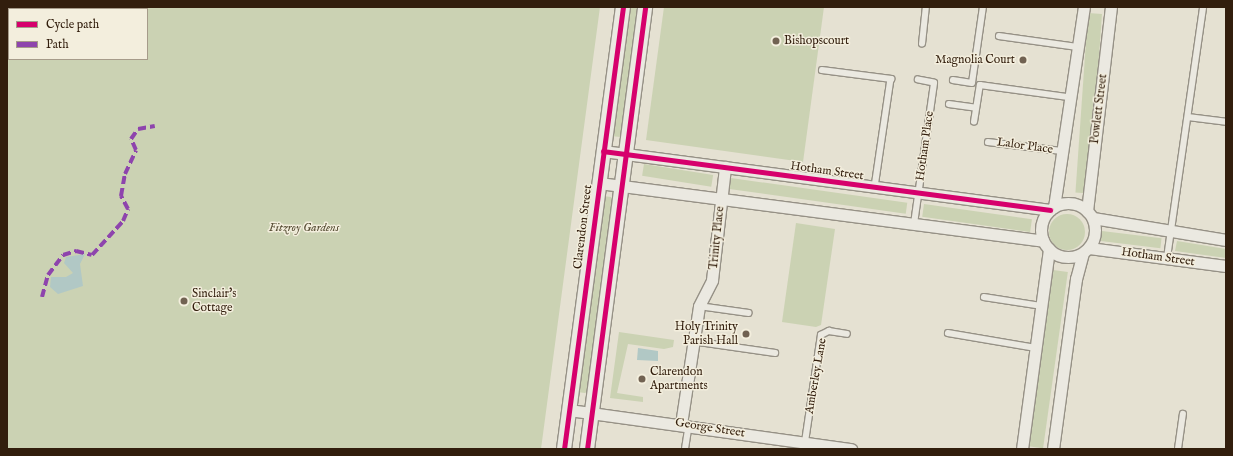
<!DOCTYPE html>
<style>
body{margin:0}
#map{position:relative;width:1233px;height:456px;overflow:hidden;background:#e5e1d2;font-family:"IM FELL English",serif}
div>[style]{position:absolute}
.green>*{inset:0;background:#cbd2b3;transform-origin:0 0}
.round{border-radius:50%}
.water>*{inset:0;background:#b1c8c5}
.roads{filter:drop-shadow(1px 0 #969186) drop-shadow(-1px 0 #969186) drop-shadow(0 1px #969186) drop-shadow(0 -1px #969186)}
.service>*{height:5.5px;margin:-2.75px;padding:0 2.75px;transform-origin:2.75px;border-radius:2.75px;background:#ebe9e1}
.minor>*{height:11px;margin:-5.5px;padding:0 5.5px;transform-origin:5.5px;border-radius:5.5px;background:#ebe9e1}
.minor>.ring{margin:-5.5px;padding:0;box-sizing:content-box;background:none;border:11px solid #ebe9e1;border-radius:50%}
.tertiary>*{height:14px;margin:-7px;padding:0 7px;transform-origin:7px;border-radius:7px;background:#ebe9e1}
.quiet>*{height:4px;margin-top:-2px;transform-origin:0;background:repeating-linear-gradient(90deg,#8e44ad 0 8px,transparent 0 12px)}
.cycleway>*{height:5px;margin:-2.5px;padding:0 2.5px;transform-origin:2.5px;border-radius:2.5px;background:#d6006c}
.dots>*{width:11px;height:11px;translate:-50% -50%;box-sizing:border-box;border:2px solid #f3eedd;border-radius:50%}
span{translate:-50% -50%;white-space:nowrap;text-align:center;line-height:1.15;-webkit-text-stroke:3px #f3eedd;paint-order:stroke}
.poi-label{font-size:12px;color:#321e0d}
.left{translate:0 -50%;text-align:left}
.right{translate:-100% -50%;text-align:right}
.street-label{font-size:12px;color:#321e0d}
.park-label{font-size:12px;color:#595037;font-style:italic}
.frame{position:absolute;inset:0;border:8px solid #321e0d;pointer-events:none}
.legend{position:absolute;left:8px;top:8px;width:140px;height:52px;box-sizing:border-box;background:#f3eedd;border:1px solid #a69b8a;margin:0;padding:5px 7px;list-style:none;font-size:12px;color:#321e0d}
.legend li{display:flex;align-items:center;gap:8px;height:20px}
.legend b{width:20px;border:1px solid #a69b8a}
</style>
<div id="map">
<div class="green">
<i style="clip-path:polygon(evenodd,7px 7px,600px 7px,541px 449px,7px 449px,7px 7px,9px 9px,147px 9px,147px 59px,9px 59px,9px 9px)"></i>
<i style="clip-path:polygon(626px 7px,640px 7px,620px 137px,611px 136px)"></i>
<i style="clip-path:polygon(664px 7px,824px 7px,803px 162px,646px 140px)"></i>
<i style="left:1088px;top:13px;width:14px;height:180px;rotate:4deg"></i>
<i style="left:644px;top:164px;width:70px;height:12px;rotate:9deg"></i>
<i style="left:731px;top:178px;width:178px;height:11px;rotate:8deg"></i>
<i style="clip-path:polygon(603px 196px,611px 197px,614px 202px,588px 391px,585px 393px,577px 392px)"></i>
<i style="left:924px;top:204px;width:109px;height:13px;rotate:8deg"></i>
<i class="round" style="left:1049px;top:214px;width:36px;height:36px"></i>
<i style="clip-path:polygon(796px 223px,835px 229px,821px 325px,816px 327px,782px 322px)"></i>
<i style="left:1102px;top:231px;width:60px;height:10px;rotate:7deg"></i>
<i style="clip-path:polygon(1177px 241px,1226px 249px,1226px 258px,1175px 251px)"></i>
<i style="left:1053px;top:270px;width:15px;height:178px;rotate:8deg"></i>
<i style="clip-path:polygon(619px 332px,674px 340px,673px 347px,664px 349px,628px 344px,617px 393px,643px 397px,643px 402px,610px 398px)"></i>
</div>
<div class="water">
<i style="clip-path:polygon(85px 254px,80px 264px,83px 286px,58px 294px,50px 287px,51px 277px,66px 277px,73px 273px,64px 263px,66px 257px)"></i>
<i style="clip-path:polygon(638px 348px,658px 351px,658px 361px,637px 360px)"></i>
</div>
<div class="roads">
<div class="service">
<i style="left:999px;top:36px;width:79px;rotate:8deg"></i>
<i style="left:922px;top:44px;width:37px;rotate:-84deg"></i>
<i style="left:822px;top:70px;width:70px;rotate:7.4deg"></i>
<i style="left:891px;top:79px;width:109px;rotate:98.4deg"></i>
<i style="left:953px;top:80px;width:19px;rotate:9deg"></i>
<i style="left:972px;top:83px;width:77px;rotate:-81.8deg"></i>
<i style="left:949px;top:104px;width:27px;rotate:8deg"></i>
<i style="left:1188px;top:117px;width:38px;rotate:7deg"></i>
<i style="left:974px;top:122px;width:37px;rotate:-81deg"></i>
<i style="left:980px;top:85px;width:89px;rotate:7.8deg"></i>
<i style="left:988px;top:142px;width:74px;rotate:7deg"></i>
<i style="left:914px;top:224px;width:142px;rotate:-81.9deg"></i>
<i style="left:934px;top:83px;width:16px;rotate:-169deg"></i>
<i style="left:1167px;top:258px;width:254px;rotate:-81.8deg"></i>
<i style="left:984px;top:297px;width:59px;rotate:8.8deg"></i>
<i style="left:699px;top:306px;width:50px;rotate:8deg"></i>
<i style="left:948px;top:333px;width:89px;rotate:9.7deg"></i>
<i style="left:692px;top:341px;width:84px;rotate:8.2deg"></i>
<i style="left:805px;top:442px;width:108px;rotate:-81.5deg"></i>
<i style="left:821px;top:335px;width:9px;rotate:-27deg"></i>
<i style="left:829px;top:331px;width:18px;rotate:9deg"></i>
<i style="left:685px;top:449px;width:24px;rotate:-81deg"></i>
<i style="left:1178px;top:449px;width:35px;rotate:-82deg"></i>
</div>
<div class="minor">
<i style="left:603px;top:151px;width:451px;rotate:7.5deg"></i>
<i style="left:599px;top:183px;width:448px;rotate:7.4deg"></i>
<i class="ring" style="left:1041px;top:203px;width:43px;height:43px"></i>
<i style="left:1054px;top:207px;width:202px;rotate:-81.5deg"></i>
<i style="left:1087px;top:211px;width:205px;rotate:-83.3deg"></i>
<i style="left:1093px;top:218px;width:135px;rotate:9.4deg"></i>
<i style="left:1089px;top:248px;width:138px;rotate:7.5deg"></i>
<i style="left:569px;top:410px;width:285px;rotate:7.9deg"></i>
<i style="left:681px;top:424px;width:119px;rotate:-81.3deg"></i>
<i style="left:699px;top:306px;width:29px;rotate:-63deg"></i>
<i style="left:712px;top:280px;width:114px;rotate:-83.4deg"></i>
<i style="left:1022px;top:449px;width:202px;rotate:-82.3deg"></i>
<i style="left:1053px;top:449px;width:172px;rotate:-82.3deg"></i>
<i style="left:1076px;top:279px;width:27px;rotate:-75deg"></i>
</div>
<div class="tertiary">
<i style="left:564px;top:449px;width:446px;rotate:-82.4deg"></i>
<i style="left:587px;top:449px;width:446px;rotate:-82.5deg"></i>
</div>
</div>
<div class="quiet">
<i style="left:42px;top:297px;width:23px;rotate:-75deg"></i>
<i style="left:48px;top:275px;width:25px;rotate:-53deg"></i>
<i style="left:63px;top:255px;width:14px;rotate:-17deg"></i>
<i style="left:76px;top:251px;width:16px;rotate:14deg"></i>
<i style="left:92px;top:255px;width:46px;rotate:-47.6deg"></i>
<i style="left:123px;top:221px;width:13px;rotate:-67deg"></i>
<i style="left:128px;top:209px;width:15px;rotate:-118deg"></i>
<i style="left:121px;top:196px;width:22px;rotate:-80deg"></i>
<i style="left:125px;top:174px;width:26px;rotate:-65deg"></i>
<i style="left:136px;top:150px;width:12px;rotate:-114deg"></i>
<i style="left:131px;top:139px;width:12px;rotate:-55deg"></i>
<i style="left:138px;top:129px;width:17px;rotate:-10deg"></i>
</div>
<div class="cycleway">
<i style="left:603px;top:151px;width:451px;rotate:7.5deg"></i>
<i style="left:564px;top:449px;width:446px;rotate:-82.4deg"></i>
<i style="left:587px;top:449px;width:446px;rotate:-82.5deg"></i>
</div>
<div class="dots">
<i style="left:776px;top:41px;background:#716252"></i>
<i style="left:1023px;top:60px;background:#716252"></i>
<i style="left:184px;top:301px;background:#716252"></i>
<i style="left:746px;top:334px;background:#716252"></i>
<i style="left:642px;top:379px;background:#716252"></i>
</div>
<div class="poi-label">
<span class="left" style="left:784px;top:41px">Bishopscourt</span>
<span class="right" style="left:1015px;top:60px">Magnolia Court</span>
<span class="left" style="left:192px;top:301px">Sinclair's<br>Cottage</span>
<span class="right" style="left:738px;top:334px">Holy Trinity<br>Parish Hall</span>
<span class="left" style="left:650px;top:379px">Clarendon<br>Apartments</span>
</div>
<div class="street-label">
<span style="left:1099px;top:109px;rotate:-83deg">Powlett Street</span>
<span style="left:925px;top:146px;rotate:-82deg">Hotham Place</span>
<span style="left:1025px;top:146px;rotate:8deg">Lalor Place</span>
<span style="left:827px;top:171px;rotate:8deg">Hotham Street</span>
<span style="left:583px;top:227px;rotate:-83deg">Clarendon Street</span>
<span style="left:717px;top:238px;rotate:-84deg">Trinity Place</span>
<span style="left:1158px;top:257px;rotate:8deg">Hotham Street</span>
<span style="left:816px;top:376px;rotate:-80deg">Amberley Lane</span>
<span style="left:710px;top:428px;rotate:9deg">George Street</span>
</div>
<div class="park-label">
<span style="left:304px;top:228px">Fitzroy Gardens</span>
</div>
<div class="frame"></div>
<ul class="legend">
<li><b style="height:5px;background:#d6006c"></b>Cycle path</li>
<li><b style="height:5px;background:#8e44ad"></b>Path</li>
</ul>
</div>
